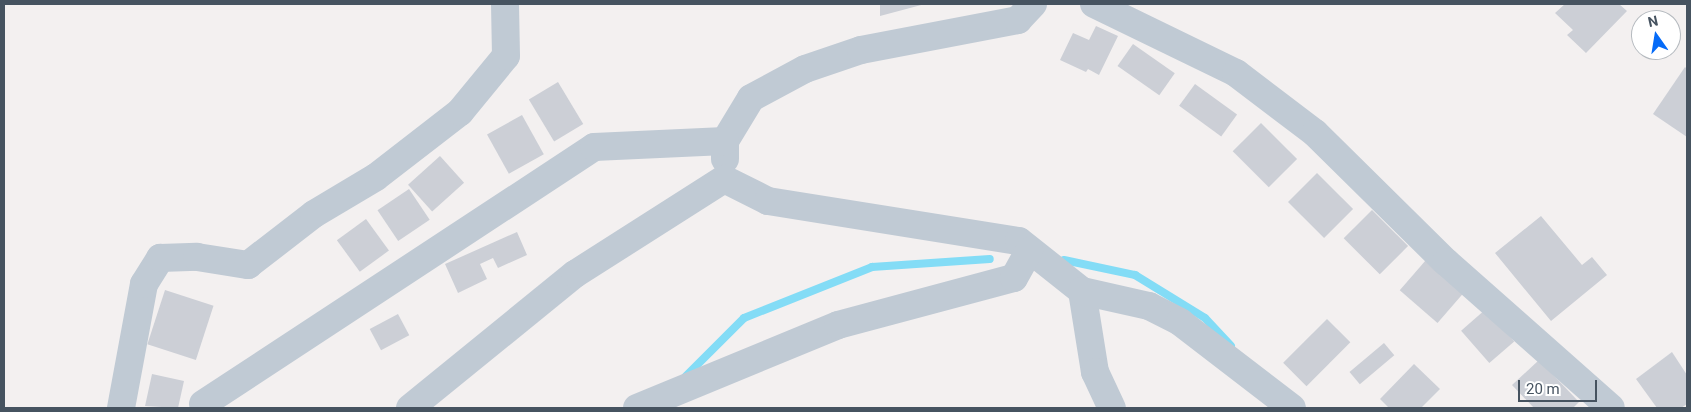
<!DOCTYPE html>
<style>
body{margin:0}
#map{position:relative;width:1691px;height:412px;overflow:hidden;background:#f3f0f0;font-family:Roboto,sans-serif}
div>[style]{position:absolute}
.stream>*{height:8px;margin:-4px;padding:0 4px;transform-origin:4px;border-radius:4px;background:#83dcf6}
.building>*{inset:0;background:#cccfd6;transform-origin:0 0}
.minor>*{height:28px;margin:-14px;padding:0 14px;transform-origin:14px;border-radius:14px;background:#c0cad4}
span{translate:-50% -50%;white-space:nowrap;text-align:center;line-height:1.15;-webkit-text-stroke:4.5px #fff;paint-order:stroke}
.frame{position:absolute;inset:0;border:5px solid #465360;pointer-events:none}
.north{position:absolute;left:1631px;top:10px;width:50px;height:50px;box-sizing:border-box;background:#fff;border:1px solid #b5babf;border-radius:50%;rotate:347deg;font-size:14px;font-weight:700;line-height:20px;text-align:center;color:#465360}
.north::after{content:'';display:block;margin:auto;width:18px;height:22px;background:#056bf8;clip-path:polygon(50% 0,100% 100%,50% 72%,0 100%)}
.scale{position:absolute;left:1518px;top:380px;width:79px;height:22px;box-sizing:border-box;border:2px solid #465360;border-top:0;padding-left:6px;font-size:15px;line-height:18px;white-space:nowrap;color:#465360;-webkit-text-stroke:4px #fff;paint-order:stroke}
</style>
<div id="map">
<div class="stream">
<i style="left:1064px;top:260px;width:73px;rotate:11.9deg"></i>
<i style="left:1135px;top:275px;width:82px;rotate:31.6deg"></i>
<i style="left:1205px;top:318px;width:38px;rotate:47deg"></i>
<i style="left:685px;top:377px;width:83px;rotate:-45deg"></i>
<i style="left:744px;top:318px;width:138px;rotate:-21.7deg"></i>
<i style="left:872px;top:267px;width:118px;rotate:-3.9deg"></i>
</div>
<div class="building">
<i style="clip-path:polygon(880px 4px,925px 4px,880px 16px)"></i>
<i style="clip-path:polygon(1565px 4px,1619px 4px,1627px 11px,1586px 53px,1567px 35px,1573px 30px,1555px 13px)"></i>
<i style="clip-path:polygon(1096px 26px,1118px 36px,1099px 75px,1088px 69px,1086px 72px,1060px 60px,1073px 33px,1089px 40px)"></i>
<i style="left:1133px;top:44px;width:51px;height:27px;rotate:35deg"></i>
<i style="clip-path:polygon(1685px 67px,1687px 69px,1687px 137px,1653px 114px)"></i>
<i style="left:558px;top:82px;width:49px;height:34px;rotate:59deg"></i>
<i style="left:1195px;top:84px;width:52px;height:27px;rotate:36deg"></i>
<i style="left:522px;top:115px;width:45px;height:40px;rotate:61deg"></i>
<i style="left:1261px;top:123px;width:51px;height:40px;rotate:45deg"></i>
<i style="left:440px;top:156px;width:36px;height:43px;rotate:48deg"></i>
<i style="left:1317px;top:173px;width:51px;height:41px;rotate:45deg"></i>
<i style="left:409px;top:189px;width:37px;height:38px;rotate:56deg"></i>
<i style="left:1372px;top:210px;width:51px;height:40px;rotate:45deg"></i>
<i style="clip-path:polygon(1541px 216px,1582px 265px,1592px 257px,1607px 275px,1551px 321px,1495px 253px)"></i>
<i style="left:366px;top:219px;width:39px;height:36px;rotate:54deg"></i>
<i style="clip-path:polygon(517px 232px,527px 255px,498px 268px,493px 258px,480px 264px,487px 279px,458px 293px,445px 264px)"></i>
<i style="left:1426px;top:260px;width:50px;height:40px;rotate:41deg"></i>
<i style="left:165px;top:290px;width:51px;height:57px;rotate:18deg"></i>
<i style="left:1486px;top:309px;width:43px;height:33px;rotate:49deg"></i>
<i style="left:398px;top:314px;width:24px;height:32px;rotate:62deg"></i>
<i style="left:1327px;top:319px;width:33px;height:62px;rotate:45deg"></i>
<i style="left:1384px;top:343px;width:16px;height:45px;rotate:50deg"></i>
<i style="clip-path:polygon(1672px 352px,1687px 375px,1687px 404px,1681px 408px,1657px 408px,1636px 379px)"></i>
<i style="clip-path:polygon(1539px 360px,1579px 402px,1573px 408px,1534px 408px,1512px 385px)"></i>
<i style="clip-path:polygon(1414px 364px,1440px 389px,1421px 408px,1389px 408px,1380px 399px)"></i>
<i style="clip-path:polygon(152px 374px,184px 381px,178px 408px,145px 406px)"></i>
</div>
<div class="minor">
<i style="left:1094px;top:4px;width:158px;rotate:25.9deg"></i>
<i style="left:1236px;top:73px;width:99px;rotate:37.2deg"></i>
<i style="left:1315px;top:133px;width:184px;rotate:44.6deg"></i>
<i style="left:1446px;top:262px;width:220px;rotate:41.5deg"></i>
<i style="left:725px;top:159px;width:18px;rotate:-90deg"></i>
<i style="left:725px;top:141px;width:50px;rotate:-58.8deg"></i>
<i style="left:751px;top:98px;width:61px;rotate:-28.2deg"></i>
<i style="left:805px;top:69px;width:59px;rotate:-18.7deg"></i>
<i style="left:861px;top:50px;width:160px;rotate:-10.8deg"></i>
<i style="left:1018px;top:20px;width:22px;rotate:-47deg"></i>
<i style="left:724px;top:179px;width:49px;rotate:26.6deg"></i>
<i style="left:768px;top:201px;width:254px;rotate:9.1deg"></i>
<i style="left:1019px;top:241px;width:80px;rotate:38.4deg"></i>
<i style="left:1082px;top:291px;width:82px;rotate:80.9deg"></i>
<i style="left:1095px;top:372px;width:40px;rotate:65deg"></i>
<i style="left:1082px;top:291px;width:69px;rotate:12.6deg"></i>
<i style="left:1149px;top:306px;width:35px;rotate:27deg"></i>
<i style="left:1180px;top:322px;width:141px;rotate:37.5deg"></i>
<i style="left:203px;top:404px;width:468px;rotate:-33.3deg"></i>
<i style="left:594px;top:147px;width:131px;rotate:-2.6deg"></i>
<i style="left:121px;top:408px;width:126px;rotate:-79.5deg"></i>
<i style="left:144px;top:284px;width:31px;rotate:-58deg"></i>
<i style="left:160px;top:258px;width:37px;rotate:-2deg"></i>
<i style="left:197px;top:257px;width:52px;rotate:8.9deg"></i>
<i style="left:248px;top:265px;width:83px;rotate:-37.7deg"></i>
<i style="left:314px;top:214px;width:72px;rotate:-30.8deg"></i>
<i style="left:376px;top:177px;width:106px;rotate:-37.7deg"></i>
<i style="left:460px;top:112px;width:72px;rotate:-50.6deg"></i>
<i style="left:506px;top:56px;width:52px;rotate:-91.1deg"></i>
<i style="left:410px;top:408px;width:213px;rotate:-39.1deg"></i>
<i style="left:575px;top:274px;width:177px;rotate:-32.5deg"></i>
<i style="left:637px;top:408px;width:217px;rotate:-22.4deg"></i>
<i style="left:838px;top:325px;width:182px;rotate:-15deg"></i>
<i style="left:1014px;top:278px;width:31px;rotate:-61deg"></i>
</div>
<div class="frame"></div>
<div class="north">N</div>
<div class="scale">20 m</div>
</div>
